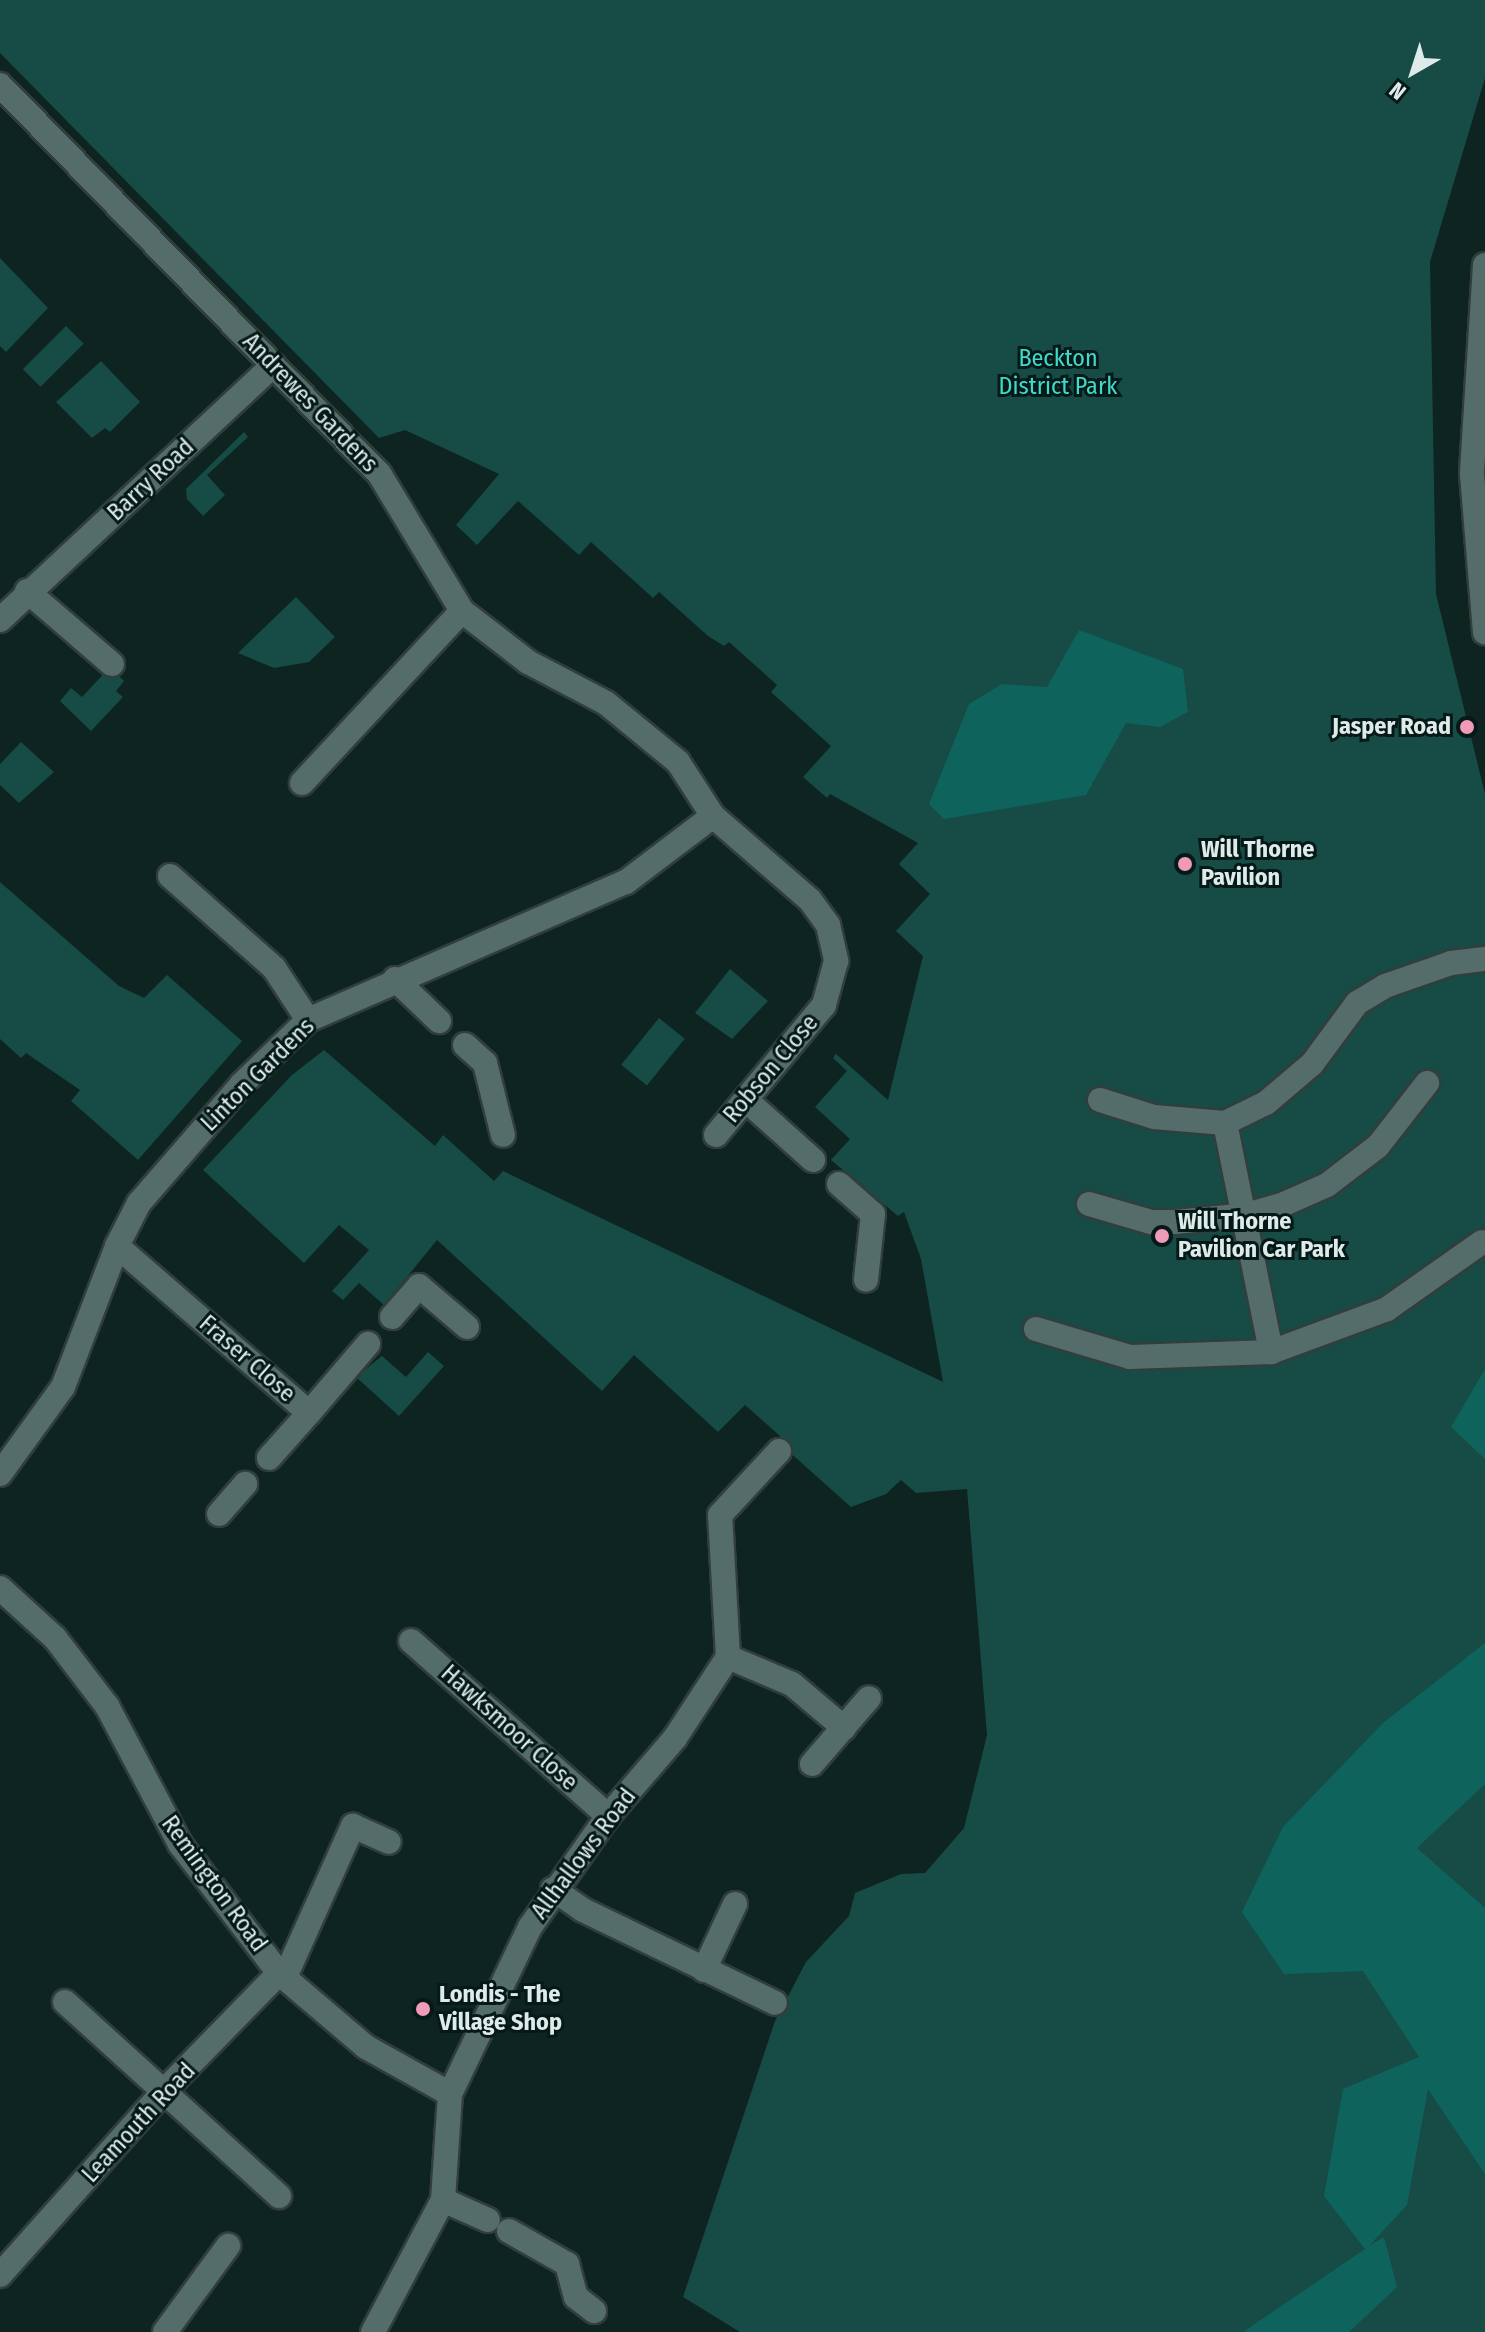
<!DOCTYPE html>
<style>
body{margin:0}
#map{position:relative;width:1485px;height:2332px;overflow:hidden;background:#0e2421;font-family:"Fira Sans Condensed",sans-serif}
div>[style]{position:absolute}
.green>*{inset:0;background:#164b46;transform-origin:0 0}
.forest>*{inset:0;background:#0e645d}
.roads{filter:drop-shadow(2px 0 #313e3c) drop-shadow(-2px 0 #313e3c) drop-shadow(0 2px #313e3c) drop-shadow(0 -2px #313e3c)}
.service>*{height:24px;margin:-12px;padding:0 12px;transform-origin:12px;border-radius:12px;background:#556d6a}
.minor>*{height:24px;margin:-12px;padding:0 12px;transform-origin:12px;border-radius:12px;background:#556d6a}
.tertiary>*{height:24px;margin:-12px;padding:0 12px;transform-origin:12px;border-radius:12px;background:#556d6a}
.dots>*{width:22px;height:22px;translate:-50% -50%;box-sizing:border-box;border:4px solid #051a18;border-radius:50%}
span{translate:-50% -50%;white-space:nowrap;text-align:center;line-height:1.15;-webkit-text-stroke:6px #051a18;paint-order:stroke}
.park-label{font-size:24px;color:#42d9cb}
.street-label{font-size:24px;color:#deebe9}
.poi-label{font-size:24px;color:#deebe9;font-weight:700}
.right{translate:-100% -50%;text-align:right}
.left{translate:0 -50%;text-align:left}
.north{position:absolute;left:1373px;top:32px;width:80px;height:80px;-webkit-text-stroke:6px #051a18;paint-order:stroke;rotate:219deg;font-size:22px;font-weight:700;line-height:32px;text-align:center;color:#deebe9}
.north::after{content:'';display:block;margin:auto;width:28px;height:36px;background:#deebe9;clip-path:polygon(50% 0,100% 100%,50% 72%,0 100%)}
</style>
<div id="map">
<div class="green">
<i style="clip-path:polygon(0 0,1485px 0,1485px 78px,1430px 262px,1436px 594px,1485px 794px,1485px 2332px,740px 2332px,683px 2297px,775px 2021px,806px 1962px,849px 1916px,855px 1893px,901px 1874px,925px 1873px,964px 1828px,987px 1735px,967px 1489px,916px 1493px,901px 1480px,886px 1494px,851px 1507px,777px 1441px,780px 1436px,745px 1405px,718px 1432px,634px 1355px,602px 1391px,437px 1240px,384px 1305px,359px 1283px,343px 1300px,332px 1291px,369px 1250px,339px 1225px,304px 1263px,203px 1170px,292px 1075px,324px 1050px,435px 1146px,443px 1135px,494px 1181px,503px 1171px,943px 1382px,921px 1259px,904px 1212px,898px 1216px,831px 1160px,850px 1139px,815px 1107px,847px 1071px,833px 1058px,836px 1054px,888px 1100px,923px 956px,896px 931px,930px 894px,899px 864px,918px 843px,830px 794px,827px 798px,803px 777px,831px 746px,771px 692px,777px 685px,729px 642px,724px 646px,708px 636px,659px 592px,653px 598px,591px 542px,579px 555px,518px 501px,477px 545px,456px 525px,499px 474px,405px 430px,379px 438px,0 53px)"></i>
<i style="clip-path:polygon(0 258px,48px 308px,6px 352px,0 346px)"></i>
<i style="left:66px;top:326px;width:25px;height:61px;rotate:45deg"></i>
<i style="clip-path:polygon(101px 361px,140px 402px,110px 432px,105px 428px,92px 438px,56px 402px)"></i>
<i style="clip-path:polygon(244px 432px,248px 437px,207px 475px,225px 495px,203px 516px,187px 499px,186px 489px)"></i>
<i style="clip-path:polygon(296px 597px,335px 637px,309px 662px,274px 668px,238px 653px)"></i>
<i style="clip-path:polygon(110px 667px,124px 681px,116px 691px,123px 697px,91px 731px,60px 701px,71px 688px,82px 697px)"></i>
<i style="clip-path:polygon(21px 742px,54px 772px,19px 803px,0 785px,0 764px)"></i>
<i style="clip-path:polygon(0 882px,119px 986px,144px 998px,167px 975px,242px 1041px,138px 1160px,71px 1101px,80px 1090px,26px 1053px,21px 1058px,0 1039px)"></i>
<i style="clip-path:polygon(730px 969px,768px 1001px,732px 1039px,695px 1013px)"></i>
<i style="left:659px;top:1018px;width:33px;height:60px;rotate:39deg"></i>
<i style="clip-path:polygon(428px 1352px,444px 1366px,399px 1416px,356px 1377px,382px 1356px,406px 1377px)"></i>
</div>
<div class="forest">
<i style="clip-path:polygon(1079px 630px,1183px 669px,1188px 712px,1160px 727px,1126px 723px,1086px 795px,944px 819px,929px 804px,969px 704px,1002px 684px,1047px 687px)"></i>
<i style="clip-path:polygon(1485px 1369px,1485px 1459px,1451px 1427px)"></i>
<i style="clip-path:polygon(1485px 1643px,1485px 1784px,1417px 1848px,1485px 1908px,1485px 2174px,1428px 2089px,1407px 2205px,1369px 2246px,1384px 2237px,1397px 2287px,1349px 2332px,1243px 2332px,1365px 2249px,1324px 2196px,1343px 2089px,1419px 2057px,1363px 1971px,1284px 1974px,1242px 1912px,1283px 1827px,1383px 1723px)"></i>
</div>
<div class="roads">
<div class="service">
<i style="left:302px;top:783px;width:235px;rotate:-47.1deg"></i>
<i style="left:395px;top:979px;width:61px;rotate:43.7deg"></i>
<i style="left:465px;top:1045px;width:27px;rotate:42deg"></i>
<i style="left:485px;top:1063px;width:74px;rotate:76deg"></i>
<i style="left:746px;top:1100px;width:90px;rotate:41.8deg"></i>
<i style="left:1100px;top:1100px;width:57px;rotate:17.5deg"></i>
<i style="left:1154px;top:1117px;width:71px;rotate:4.8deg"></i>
<i style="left:1225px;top:1123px;width:46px;rotate:-26deg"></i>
<i style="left:1266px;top:1103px;width:60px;rotate:-40.3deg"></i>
<i style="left:1312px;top:1064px;width:76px;rotate:-53.6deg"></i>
<i style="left:1357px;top:1003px;width:33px;rotate:-31deg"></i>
<i style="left:1385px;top:986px;width:70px;rotate:-19.2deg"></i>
<i style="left:1451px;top:963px;width:34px;rotate:-7deg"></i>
<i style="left:1225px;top:1123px;width:234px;rotate:78.6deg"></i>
<i style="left:839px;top:1184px;width:45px;rotate:41.4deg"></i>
<i style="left:873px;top:1214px;width:66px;rotate:96.1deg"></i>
<i style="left:1089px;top:1204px;width:65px;rotate:16.2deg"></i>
<i style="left:1151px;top:1222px;width:24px"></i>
<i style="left:1175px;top:1222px;width:71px;rotate:-5.6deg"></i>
<i style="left:1246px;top:1215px;width:40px;rotate:-16deg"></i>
<i style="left:1284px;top:1204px;width:47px;rotate:-23.8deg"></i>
<i style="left:1327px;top:1185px;width:64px;rotate:-37.4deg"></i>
<i style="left:1378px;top:1146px;width:80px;rotate:-52.1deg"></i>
<i style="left:392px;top:1317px;width:41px;rotate:-48.9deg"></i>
<i style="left:419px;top:1286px;width:63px;rotate:40.5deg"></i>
<i style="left:1036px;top:1329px;width:98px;rotate:16.6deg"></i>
<i style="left:1130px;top:1357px;width:141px;rotate:-2deg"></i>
<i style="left:1271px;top:1352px;width:124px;rotate:-20.3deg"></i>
<i style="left:1387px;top:1309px;width:116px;rotate:-35.2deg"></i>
<i style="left:269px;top:1458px;width:60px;rotate:-48.4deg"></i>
<i style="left:219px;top:1514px;width:40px;rotate:-49deg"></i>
<i style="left:812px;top:1764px;width:87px;rotate:-49.2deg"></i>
<i style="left:553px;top:1889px;width:37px;rotate:35deg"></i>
<i style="left:583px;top:1910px;width:213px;rotate:25.8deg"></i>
<i style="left:704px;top:1970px;width:73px;rotate:-64.8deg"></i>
<i style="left:285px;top:1977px;width:166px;rotate:-65.8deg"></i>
<i style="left:353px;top:1826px;width:39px;rotate:24deg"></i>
<i style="left:65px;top:2002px;width:289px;rotate:42.2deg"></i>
<i style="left:443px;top:2200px;width:49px;rotate:24deg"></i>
<i style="left:509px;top:2231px;width:67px;rotate:29.6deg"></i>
<i style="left:567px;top:2264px;width:34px;rotate:75deg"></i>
<i style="left:576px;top:2297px;width:23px;rotate:38deg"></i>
<i style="left:165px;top:2332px;width:107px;rotate:-53.8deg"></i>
</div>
<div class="minor">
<i style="left:0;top:85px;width:545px;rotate:45.74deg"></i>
<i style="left:380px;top:475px;width:159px;rotate:58.9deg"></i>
<i style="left:462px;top:611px;width:83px;rotate:37.7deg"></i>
<i style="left:528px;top:662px;width:88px;rotate:27.7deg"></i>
<i style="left:606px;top:703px;width:93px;rotate:39.3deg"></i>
<i style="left:678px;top:762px;width:64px;rotate:57.1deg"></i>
<i style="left:713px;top:816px;width:128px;rotate:40.9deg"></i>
<i style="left:810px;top:900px;width:31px;rotate:54deg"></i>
<i style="left:828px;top:925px;width:37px;rotate:77deg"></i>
<i style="left:836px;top:961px;width:46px;rotate:105.3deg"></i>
<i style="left:824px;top:1005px;width:169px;rotate:129.7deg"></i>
<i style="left:27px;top:591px;width:112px;rotate:40.7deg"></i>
<i style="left:0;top:620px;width:374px;rotate:-43deg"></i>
<i style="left:170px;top:876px;width:139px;rotate:41.5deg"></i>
<i style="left:274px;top:968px;width:62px;rotate:56.8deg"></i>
<i style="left:117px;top:1246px;width:254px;rotate:41deg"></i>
<i style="left:309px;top:1413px;width:91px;rotate:-49.5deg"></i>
<i style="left:0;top:1474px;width:107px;rotate:-54.1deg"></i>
<i style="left:63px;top:1387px;width:151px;rotate:-69deg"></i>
<i style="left:117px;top:1246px;width:48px;rotate:-62.9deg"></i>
<i style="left:139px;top:1203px;width:157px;rotate:-49.1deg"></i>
<i style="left:242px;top:1084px;width:92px;rotate:-44.1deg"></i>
<i style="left:308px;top:1020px;width:347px;rotate:-23.5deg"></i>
<i style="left:626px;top:882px;width:109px;rotate:-37.2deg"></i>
<i style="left:0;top:1588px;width:74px;rotate:42.3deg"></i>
<i style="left:55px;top:1638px;width:86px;rotate:52.6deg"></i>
<i style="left:107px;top:1706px;width:156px;rotate:62.1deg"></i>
<i style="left:180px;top:1844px;width:163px;rotate:52.5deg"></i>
<i style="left:279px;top:1973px;width:114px;rotate:40.4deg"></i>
<i style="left:366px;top:2047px;width:96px;rotate:29.2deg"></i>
<i style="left:411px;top:1641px;width:264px;rotate:41.6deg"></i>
<i style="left:728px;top:1657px;width:69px;rotate:22.9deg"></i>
<i style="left:792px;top:1684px;width:68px;rotate:40.2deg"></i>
<i style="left:0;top:2275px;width:245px;rotate:-48.3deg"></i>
<i style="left:163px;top:2092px;width:166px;rotate:-45.7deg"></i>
<i style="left:373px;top:2332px;width:149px;rotate:-62.1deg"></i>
<i style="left:443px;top:2200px;width:106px;rotate:-86.2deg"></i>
<i style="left:450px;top:2094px;width:185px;rotate:-64.4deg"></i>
<i style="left:530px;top:1927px;width:136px;rotate:-54.9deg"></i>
<i style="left:608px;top:1816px;width:103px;rotate:-49.3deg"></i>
<i style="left:675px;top:1738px;width:97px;rotate:-56.8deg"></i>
<i style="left:728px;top:1657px;width:142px;rotate:-93.2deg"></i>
<i style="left:720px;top:1515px;width:87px;rotate:-47.3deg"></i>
</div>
<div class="tertiary">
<i style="left:1485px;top:265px;width:209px;rotate:93.6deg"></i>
<i style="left:1472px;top:474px;width:159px;rotate:85.3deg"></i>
</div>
</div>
<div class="dots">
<i style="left:1467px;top:727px;background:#ef9ab7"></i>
<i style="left:1185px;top:864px;background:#ef9ab7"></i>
<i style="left:1162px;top:1236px;background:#ef9ab7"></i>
<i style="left:423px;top:2009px;background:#ef9ab7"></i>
</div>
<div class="park-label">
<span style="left:1058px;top:373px">Beckton<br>District Park</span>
</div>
<div class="street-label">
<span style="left:310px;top:403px;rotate:46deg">Andrewes Gardens</span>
<span style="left:151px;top:480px;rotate:-43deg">Barry Road</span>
<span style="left:771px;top:1069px;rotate:-50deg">Robson Close</span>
<span style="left:258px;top:1075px;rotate:-45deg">Linton Gardens</span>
<span style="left:247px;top:1359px;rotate:41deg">Fraser Close</span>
<span style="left:509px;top:1728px;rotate:42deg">Hawksmoor Close</span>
<span style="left:584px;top:1854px;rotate:-53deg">Allhallows Road</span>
<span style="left:214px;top:1884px;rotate:54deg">Remington Road</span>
<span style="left:139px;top:2123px;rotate:-47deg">Leamouth Road</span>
</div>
<div class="poi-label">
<span class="right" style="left:1451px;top:727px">Jasper Road</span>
<span class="left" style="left:1201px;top:864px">Will Thorne<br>Pavilion</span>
<span class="left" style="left:1178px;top:1236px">Will Thorne<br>Pavilion Car Park</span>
<span class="left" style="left:439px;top:2009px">Londis - The<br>Village Shop</span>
</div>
<div class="north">N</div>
</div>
